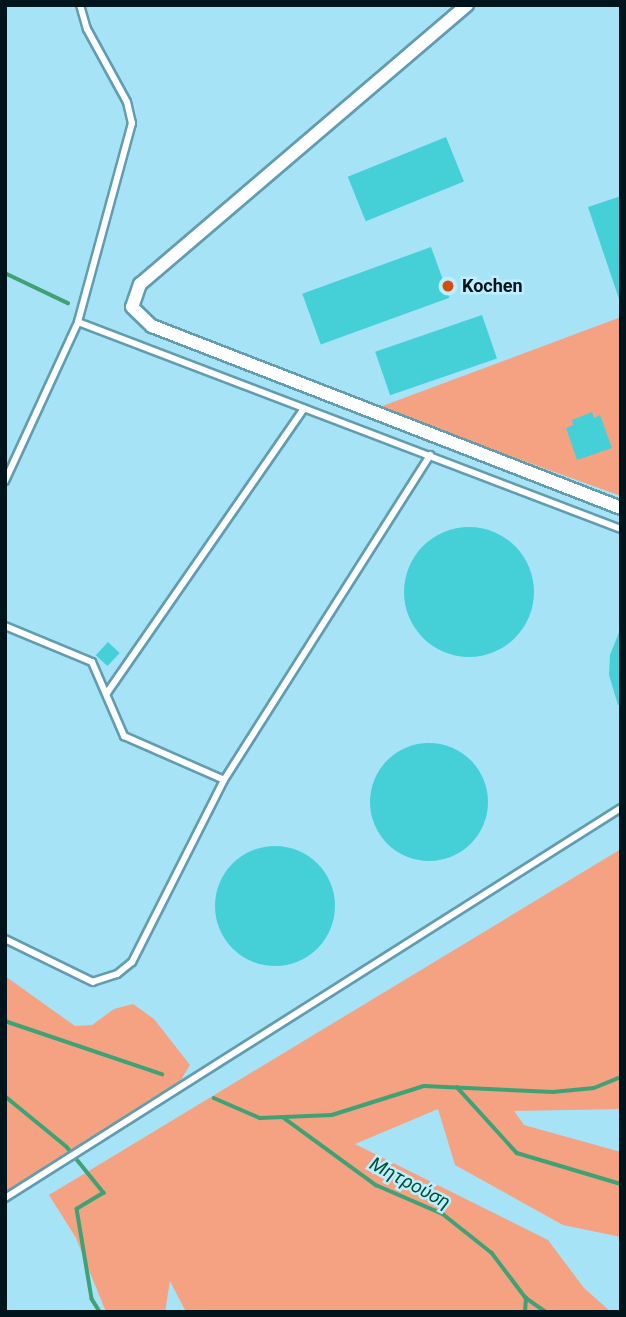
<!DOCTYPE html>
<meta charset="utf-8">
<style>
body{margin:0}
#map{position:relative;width:626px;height:1317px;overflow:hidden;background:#a6e3f7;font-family:Roboto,sans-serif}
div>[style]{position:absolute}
.green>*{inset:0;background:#f5a283}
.stream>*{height:3.5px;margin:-1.75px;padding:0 1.75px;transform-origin:1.75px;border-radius:1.75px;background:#3ea275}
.building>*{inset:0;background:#45d0d8;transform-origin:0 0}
.round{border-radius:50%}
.roads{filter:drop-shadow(2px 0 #619caf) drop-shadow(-2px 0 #619caf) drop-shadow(0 2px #619caf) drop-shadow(0 -2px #619caf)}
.lane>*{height:6px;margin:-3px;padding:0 3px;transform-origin:3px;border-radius:3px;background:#fff}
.street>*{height:12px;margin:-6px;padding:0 6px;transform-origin:6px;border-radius:6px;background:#fff}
.dots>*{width:19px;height:19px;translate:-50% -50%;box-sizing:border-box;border:4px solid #beeefe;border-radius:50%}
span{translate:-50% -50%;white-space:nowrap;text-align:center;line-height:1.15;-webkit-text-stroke:5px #beeefe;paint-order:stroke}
.poi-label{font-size:18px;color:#00141b;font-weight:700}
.left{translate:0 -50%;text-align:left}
.water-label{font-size:19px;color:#005234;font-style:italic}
.frame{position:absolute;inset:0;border:7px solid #00141b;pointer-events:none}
</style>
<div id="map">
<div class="green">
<i style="clip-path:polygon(621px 317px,621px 496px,377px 408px)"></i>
<i style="clip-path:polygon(621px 849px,621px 1109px,514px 1111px,524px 1125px,621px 1152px,621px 1237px,563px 1225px,455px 1165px,438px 1109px,355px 1144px,548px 1240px,584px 1288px,611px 1312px,186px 1312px,170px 1281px,165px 1312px,106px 1312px,76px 1238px,49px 1195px)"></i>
<i style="clip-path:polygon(5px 976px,75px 1026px,92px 1025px,114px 1009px,133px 1004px,154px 1019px,190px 1065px,171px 1096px,5px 1198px)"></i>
</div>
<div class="stream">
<i style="left:5px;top:273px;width:70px;rotate:25.5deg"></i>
<i style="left:5px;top:1021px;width:166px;rotate:18.7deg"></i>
<i style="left:457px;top:1087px;width:89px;rotate:47.7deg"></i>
<i style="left:517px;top:1153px;width:109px;rotate:16.6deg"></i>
<i style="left:5px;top:1096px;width:80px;rotate:39.4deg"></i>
<i style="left:67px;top:1147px;width:59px;rotate:51.2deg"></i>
<i style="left:104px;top:1193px;width:31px;rotate:149deg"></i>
<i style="left:77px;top:1209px;width:91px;rotate:80.5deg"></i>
<i style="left:92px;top:1299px;width:15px;rotate:58deg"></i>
<i style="left:214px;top:1098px;width:50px;rotate:23.5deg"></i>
<i style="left:260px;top:1118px;width:72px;rotate:-2.4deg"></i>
<i style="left:332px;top:1115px;width:96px;rotate:-17.5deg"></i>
<i style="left:424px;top:1086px;width:129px;rotate:2.7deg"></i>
<i style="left:553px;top:1092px;width:41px;rotate:-5.6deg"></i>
<i style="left:594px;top:1088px;width:29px;rotate:-22deg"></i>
<i style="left:284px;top:1118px;width:114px;rotate:36.1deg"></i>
<i style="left:376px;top:1185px;width:73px;rotate:23.4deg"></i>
<i style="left:443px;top:1214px;width:63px;rotate:38.5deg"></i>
<i style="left:492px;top:1253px;width:56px;rotate:52.9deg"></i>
<i style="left:526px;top:1298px;width:24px;rotate:35deg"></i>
<i style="left:525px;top:1312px;width:14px;rotate:-86deg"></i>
</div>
<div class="building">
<i style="left:446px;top:137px;width:48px;height:106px;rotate:68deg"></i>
<i style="clip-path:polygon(621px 196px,621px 299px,619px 299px,588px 207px)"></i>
<i style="left:431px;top:247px;width:54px;height:137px;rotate:70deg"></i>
<i style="left:482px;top:315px;width:46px;height:113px;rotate:71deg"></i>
<i style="clip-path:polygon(592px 412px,594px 418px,600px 415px,612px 448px,577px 460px,566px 428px,573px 425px,572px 420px)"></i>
<i class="round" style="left:404px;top:527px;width:130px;height:130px"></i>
<i style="clip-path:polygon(620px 630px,621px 704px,618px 705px,609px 675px,610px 655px)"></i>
<i style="left:108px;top:642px;width:16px;height:18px;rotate:43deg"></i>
<i class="round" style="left:370px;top:743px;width:118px;height:118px"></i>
<i class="round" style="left:215px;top:846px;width:120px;height:120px"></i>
</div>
<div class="roads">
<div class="lane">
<i style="left:80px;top:5px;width:25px;rotate:74deg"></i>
<i style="left:87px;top:29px;width:83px;rotate:61.3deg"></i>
<i style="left:127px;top:102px;width:22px;rotate:77deg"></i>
<i style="left:132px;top:123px;width:206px;rotate:105.2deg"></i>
<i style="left:78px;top:322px;width:581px;rotate:20.87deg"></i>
<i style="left:5px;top:481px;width:175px;rotate:-65.3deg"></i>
<i style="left:5px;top:626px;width:94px;rotate:22.5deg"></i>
<i style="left:92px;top:662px;width:81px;rotate:66.6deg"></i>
<i style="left:124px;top:736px;width:109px;rotate:23.7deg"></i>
<i style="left:224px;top:780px;width:204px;rotate:116.8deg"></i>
<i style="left:132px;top:962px;width:19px;rotate:141deg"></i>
<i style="left:117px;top:974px;width:25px;rotate:162deg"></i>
<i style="left:93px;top:982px;width:98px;rotate:-154deg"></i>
<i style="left:107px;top:693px;width:346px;rotate:-55.3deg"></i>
<i style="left:224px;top:780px;width:385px;rotate:-57.6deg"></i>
<i style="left:5px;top:1198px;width:729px;rotate:-32.34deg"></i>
</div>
<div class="street">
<i style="left:467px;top:5px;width:430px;rotate:139.5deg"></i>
<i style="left:140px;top:284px;width:24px;rotate:109deg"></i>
<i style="left:132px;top:307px;width:28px;rotate:44deg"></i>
<i style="left:152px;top:326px;width:503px;rotate:21.21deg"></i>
</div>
</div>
<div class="dots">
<i style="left:448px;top:286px;background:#d34e0f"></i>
</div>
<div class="poi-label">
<span class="left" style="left:462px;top:286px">Kochen</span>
</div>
<div class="water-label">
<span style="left:410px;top:1183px;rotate:28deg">Μητρούση</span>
</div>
<div class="frame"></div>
</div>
